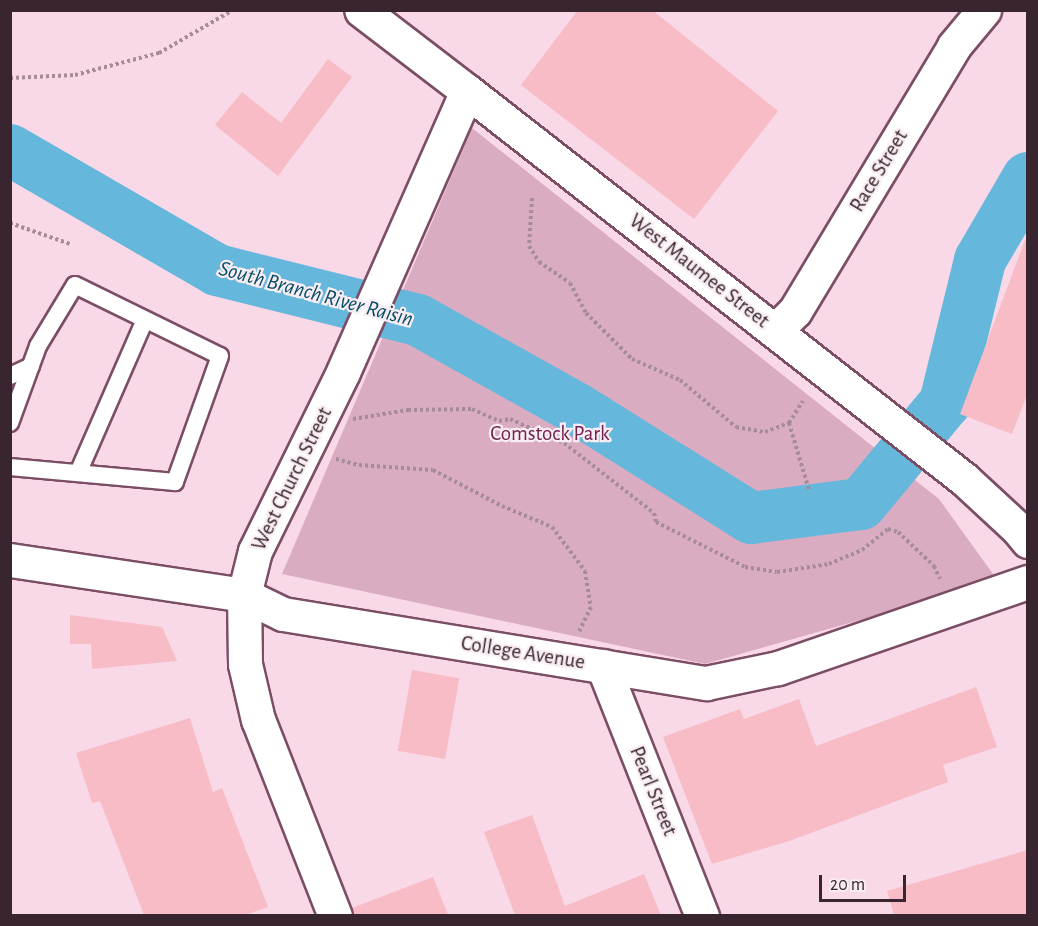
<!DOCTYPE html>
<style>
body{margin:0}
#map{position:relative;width:1038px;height:926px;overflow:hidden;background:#f9d8e8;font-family:"Alegreya Sans",sans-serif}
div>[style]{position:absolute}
.green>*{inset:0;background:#daacc2}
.river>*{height:52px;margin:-26px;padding:0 26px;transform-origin:26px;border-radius:26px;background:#65b7db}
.building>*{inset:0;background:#f7bcc5;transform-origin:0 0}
.path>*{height:4px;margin-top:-2px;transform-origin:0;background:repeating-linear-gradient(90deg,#a68b98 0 3px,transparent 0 6px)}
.roads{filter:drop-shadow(2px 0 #7b4e65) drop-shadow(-2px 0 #7b4e65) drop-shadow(0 2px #7b4e65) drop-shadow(0 -2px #7b4e65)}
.lane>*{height:16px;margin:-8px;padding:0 8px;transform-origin:8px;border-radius:8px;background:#fff}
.street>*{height:33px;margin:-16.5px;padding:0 16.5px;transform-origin:16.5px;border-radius:16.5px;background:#fff}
.secondary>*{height:33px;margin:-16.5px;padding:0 16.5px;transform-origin:16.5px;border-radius:16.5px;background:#fff}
.primary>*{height:33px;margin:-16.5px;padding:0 16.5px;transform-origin:16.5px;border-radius:16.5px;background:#fff}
span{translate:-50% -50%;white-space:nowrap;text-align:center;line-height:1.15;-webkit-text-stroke:4.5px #f8edf2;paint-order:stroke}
.street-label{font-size:21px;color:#39252f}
.park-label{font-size:21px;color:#732151}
.water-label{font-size:22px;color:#064e67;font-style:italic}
.frame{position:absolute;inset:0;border:12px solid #39252f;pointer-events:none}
.scale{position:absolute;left:819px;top:875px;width:87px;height:27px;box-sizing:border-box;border:3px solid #39252f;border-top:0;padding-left:8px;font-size:18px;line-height:21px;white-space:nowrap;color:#39252f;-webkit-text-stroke:4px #f8edf2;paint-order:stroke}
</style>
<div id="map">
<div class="green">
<i style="clip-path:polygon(472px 128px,939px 499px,998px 581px,705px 664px,282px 574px)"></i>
</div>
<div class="river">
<i style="left:10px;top:150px;width:239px;rotate:30.1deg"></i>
<i style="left:217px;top:270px;width:207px;rotate:14deg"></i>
<i style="left:418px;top:320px;width:184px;rotate:29.2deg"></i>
<i style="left:579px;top:410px;width:203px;rotate:32.1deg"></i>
<i style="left:751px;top:518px;width:111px;rotate:-7.3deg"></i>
<i style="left:861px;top:504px;width:131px;rotate:-50.3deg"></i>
<i style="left:945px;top:403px;width:147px;rotate:-76.2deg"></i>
<i style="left:980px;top:260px;width:95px;rotate:-59.7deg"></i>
</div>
<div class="building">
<i style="clip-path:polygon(578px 10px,652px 10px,778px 111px,694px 219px,521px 85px)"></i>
<i style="clip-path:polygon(328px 59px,352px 77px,278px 176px,215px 125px,242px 92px,281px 123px)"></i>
<i style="clip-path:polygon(1025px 240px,1028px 240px,1028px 392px,1012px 434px,960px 414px)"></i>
<i style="clip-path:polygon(70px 615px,162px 627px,177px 661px,92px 669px,91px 644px,70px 644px)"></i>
<i style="left:412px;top:670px;width:48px;height:82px;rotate:10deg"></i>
<i style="clip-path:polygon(976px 687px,997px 747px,943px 765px,948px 782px,789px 841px,712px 864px,663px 737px,740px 709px,744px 719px,799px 699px,816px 746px)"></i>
<i style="clip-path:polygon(190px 718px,213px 792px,222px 788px,268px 907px,245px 915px,144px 915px,100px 801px,92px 803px,76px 753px)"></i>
<i style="clip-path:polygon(532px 815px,565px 906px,644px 874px,661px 915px,515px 915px,484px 832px)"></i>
<i style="clip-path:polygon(1028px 850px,1028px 915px,894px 915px,887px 891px)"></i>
<i style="clip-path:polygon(433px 877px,448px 915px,353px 915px,352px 908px)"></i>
</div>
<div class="path">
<i style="left:10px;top:78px;width:65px;rotate:-2.6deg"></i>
<i style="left:75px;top:75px;width:87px;rotate:-14.7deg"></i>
<i style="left:159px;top:53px;width:86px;rotate:-30.2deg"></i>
<i style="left:532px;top:198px;width:48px;rotate:93.6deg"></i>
<i style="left:529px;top:246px;width:19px;rotate:58deg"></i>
<i style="left:539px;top:262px;width:37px;rotate:34deg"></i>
<i style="left:570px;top:283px;width:34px;rotate:62deg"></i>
<i style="left:586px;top:313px;width:65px;rotate:45deg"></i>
<i style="left:632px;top:359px;width:52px;rotate:23.6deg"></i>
<i style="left:680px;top:380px;width:73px;rotate:40deg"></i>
<i style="left:736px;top:427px;width:29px;rotate:10deg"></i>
<i style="left:765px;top:432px;width:26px;rotate:-21deg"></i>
<i style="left:789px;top:423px;width:26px;rotate:-58deg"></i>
<i style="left:10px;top:223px;width:64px;rotate:19.3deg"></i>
<i style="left:353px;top:419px;width:56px;rotate:-9.3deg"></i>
<i style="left:408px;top:410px;width:64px;rotate:-0.9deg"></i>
<i style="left:472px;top:409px;width:30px;rotate:24deg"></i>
<i style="left:499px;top:421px;width:11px;rotate:-10deg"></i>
<i style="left:510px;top:419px;width:59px;rotate:24deg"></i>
<i style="left:564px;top:443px;width:114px;rotate:37.9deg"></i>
<i style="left:654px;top:513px;width:9px;rotate:77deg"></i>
<i style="left:656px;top:522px;width:100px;rotate:26.8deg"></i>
<i style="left:745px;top:567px;width:32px;rotate:9deg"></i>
<i style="left:777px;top:572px;width:53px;rotate:-8.7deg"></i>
<i style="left:829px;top:564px;width:36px;rotate:-23deg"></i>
<i style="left:862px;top:550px;width:33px;rotate:-39deg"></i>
<i style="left:888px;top:529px;width:10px;rotate:17deg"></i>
<i style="left:898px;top:532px;width:50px;rotate:43.4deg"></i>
<i style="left:934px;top:566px;width:14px;rotate:65deg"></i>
<i style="left:789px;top:423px;width:70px;rotate:73.4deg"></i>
<i style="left:336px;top:459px;width:24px;rotate:15deg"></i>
<i style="left:359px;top:465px;width:74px;rotate:3.9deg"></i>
<i style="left:433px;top:470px;width:78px;rotate:27.6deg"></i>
<i style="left:502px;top:506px;width:54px;rotate:22.8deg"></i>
<i style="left:552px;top:527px;width:55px;rotate:53.1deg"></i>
<i style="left:585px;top:571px;width:36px;rotate:81deg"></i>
<i style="left:591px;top:607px;width:28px;rotate:116deg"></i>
</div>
<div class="roads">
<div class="lane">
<i style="left:10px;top:376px;width:23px;rotate:-25deg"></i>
<i style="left:10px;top:423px;width:82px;rotate:-70deg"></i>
<i style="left:38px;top:346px;width:71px;rotate:-58.8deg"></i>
<i style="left:75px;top:285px;width:161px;rotate:26.1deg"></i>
<i style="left:220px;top:356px;width:134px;rotate:109.7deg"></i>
<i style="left:175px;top:482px;width:166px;rotate:-174.8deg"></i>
<i style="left:78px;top:473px;width:167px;rotate:-66.4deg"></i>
</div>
<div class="street">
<i style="left:775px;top:331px;width:28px;rotate:-45deg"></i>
<i style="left:795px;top:311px;width:309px;rotate:-59deg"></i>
<i style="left:954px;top:46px;width:47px;rotate:-50.2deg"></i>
<i style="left:10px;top:560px;width:237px;rotate:8.5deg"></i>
<i style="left:244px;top:595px;width:43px;rotate:26deg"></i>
<i style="left:283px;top:614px;width:429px;rotate:9.3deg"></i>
<i style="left:706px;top:683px;width:74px;rotate:-11.8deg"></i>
<i style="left:778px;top:668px;width:264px;rotate:-19deg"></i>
<i style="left:603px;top:666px;width:269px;rotate:68.4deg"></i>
</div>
<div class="secondary">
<i style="left:467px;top:91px;width:631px;rotate:37.98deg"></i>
<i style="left:964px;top:479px;width:72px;rotate:42.8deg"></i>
<i style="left:1017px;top:528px;width:17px;rotate:50deg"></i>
</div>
<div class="primary">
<i style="left:335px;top:916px;width:211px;rotate:-111.4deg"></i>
<i style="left:258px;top:720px;width:57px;rotate:-103.1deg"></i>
<i style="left:245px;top:664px;width:69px;rotate:-90.8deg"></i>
<i style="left:244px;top:595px;width:45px;rotate:-76deg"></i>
<i style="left:255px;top:551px;width:199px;rotate:-63.8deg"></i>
<i style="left:343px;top:372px;width:307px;rotate:-66.2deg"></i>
<i style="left:467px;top:91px;width:133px;rotate:-142.6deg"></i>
</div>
</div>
<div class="street-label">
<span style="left:879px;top:171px;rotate:-59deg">Race Street</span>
<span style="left:699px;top:271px;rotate:38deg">West Maumee Street</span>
<span style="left:292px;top:479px;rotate:-64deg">West Church Street</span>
<span style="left:523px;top:653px;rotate:9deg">College Avenue</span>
<span style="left:653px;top:791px;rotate:68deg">Pearl Street</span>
</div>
<div class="park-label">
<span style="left:550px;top:434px">Comstock Park</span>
</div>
<div class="water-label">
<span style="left:316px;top:294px;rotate:15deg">South Branch River Raisin</span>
</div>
<div class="frame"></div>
<div class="scale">20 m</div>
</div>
